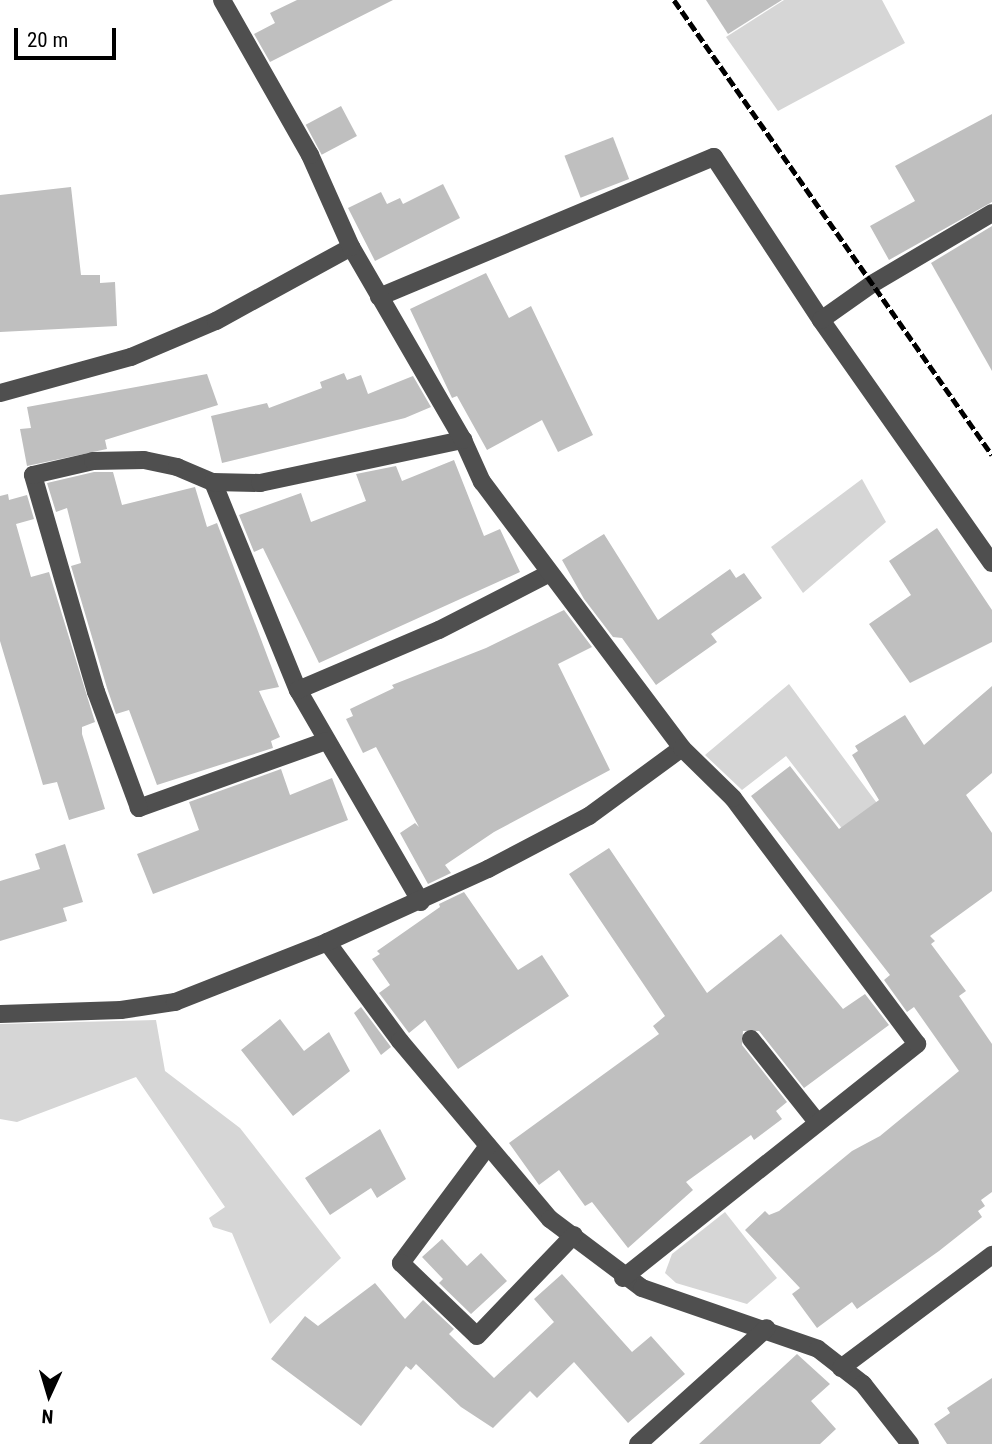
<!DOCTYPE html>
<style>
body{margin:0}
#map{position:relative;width:992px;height:1444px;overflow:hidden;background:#fff;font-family:"Roboto Condensed",sans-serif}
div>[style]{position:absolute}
.green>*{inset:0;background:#d6d6d6}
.building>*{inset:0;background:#bfbfbf;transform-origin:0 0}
.minor>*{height:18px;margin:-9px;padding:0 9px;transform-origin:9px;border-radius:9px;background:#4f4f4f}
.rail>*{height:5px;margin-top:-2.5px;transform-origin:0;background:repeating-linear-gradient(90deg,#000 0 10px,transparent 0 13.5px)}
span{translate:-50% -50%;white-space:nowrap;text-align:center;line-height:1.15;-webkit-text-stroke:5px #fff;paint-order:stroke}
.north{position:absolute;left:14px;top:1360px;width:70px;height:70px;-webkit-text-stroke:5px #fff;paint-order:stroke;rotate:184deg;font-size:19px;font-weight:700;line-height:28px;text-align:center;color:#000}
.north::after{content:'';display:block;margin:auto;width:24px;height:32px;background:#000;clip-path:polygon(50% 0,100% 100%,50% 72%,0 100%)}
.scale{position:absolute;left:14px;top:28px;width:102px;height:32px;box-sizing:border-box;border:4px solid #000;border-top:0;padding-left:9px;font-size:21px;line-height:24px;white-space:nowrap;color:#000;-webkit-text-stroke:5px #fff;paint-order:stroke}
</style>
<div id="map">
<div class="green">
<i style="clip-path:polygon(784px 0,882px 0,905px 43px,778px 111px,726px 37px)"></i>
<i style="clip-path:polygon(862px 479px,886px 522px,803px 593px,771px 547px)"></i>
<i style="clip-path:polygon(789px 684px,913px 852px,881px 879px,786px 756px,742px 790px,705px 755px)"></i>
<i style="clip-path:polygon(156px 1020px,165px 1071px,240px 1128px,341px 1258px,270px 1324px,232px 1233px,213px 1227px,209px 1218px,225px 1207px,136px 1077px,17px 1122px,0 1119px,0 1024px)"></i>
<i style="clip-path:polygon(725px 1212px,777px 1278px,747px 1304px,676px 1283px,665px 1273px,672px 1254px)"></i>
</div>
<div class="building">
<i style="clip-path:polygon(297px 0,393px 0,270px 62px,254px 34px,275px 23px,270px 13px)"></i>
<i style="clip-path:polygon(706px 0,782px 0,728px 34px)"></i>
<i style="left:341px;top:106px;width:34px;height:40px;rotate:62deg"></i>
<i style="clip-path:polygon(992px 114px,992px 202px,889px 260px,870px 226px,915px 201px,895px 166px)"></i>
<i style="left:613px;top:137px;width:45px;height:52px;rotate:69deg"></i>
<i style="clip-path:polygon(443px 184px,460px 218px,375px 261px,348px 208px,381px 192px,387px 204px,400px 198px,403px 204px)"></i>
<i style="clip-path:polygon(71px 187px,81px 275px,100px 275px,100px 283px,115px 282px,117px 326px,0 332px,0 195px)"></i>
<i style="clip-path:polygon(992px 226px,992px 371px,931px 263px)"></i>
<i style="clip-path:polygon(486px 273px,509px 318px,531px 306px,593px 435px,558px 452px,542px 420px,487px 450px,457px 396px,452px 398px,410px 309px)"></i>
<i style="clip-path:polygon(344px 373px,347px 380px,361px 375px,368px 394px,413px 376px,431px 407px,405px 418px,222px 463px,211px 416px,267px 403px,269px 408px,322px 388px,320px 382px)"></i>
<i style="clip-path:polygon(207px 374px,218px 405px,105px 440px,107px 449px,27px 466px,20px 429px,31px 428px,27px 407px)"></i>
<i style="clip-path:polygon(454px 460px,484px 536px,500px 529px,520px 572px,319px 663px,263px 548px,254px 552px,239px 515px,301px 493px,311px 522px,366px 501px,356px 474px,396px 466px,402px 481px)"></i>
<i style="clip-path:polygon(94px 472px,113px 472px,122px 505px,195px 487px,207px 527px,217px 523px,279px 687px,259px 691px,280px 737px,271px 741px,273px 748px,157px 785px,129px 710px,116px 714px,107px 688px,71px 566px,81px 563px,67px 508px,56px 512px,47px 483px)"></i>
<i style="clip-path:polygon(8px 494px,9px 500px,27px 495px,34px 519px,16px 524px,31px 577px,49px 572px,95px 722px,82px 727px,82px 734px,105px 809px,69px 820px,57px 782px,43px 785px,0 641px,0 496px)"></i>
<i style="clip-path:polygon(937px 528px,992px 610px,992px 642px,910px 683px,869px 624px,911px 595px,889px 561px)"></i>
<i style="clip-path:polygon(604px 534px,658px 620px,730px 569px,736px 578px,744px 573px,762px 598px,711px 634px,717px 642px,656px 685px,622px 638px,613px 637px,584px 599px,562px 560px)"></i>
<i style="clip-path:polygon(564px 610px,592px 647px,558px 664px,610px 770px,494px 832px,445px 865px,451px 873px,428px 884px,400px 833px,415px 823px,419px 827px,376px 747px,363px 753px,346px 719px,353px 716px,350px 709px,394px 688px,392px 685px,486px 648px)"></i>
<i style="clip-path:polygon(992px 686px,992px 773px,966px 795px,992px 833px,992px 891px,930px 936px,935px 941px,931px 944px,966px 991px,959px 996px,992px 1044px,992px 1192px,981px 1200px,985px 1206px,978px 1211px,982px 1217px,939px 1251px,857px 1309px,852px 1302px,817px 1328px,792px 1294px,800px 1288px,745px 1230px,765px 1211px,769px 1215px,779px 1211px,852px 1151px,880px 1136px,959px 1071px,914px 1007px,907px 1012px,884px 980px,890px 975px,751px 796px,790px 766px,839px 829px,879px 800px,852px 755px,858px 751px,855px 746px,905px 715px,924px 745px)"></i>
<i style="clip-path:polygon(281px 769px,290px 795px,332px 778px,348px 820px,153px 894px,137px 854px,199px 830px,189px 802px)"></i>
<i style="clip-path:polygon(65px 844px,83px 902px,63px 908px,67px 921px,0 941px,0 881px,40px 869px,35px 854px)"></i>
<i style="clip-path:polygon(609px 848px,707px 993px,781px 934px,843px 1009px,865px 994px,889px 1025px,804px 1088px,759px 1031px,743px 1031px,742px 1045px,787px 1102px,776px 1111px,782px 1119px,754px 1140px,751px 1135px,686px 1182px,693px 1190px,628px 1248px,592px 1202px,585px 1206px,559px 1170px,539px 1185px,509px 1143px,659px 1034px,653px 1026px,665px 1016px,569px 874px)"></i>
<i style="clip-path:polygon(464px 892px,518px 970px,542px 955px,569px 996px,458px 1069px,425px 1020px,409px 1033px,379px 993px,390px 985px,372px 959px,380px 954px,377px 951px,440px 907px,439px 904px)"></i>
<i style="clip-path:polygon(361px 1007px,391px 1047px,381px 1055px,354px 1013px)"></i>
<i style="clip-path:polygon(280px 1019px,304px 1051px,329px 1032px,350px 1071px,293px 1116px,241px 1050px)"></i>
<i style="clip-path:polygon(380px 1129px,406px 1179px,377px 1198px,371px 1188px,330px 1215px,305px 1178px)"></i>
<i style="clip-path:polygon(442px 1239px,467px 1266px,481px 1253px,507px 1281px,471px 1314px,439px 1283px,443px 1279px,422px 1257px)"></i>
<i style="clip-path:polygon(562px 1274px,632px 1352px,651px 1336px,685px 1374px,628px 1423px,574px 1362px,537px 1398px,530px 1391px,493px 1428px,461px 1407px,416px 1364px,411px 1370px,406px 1366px,361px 1426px,271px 1359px,305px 1316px,318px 1326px,375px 1283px,405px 1319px,423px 1300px,454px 1329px,449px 1334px,494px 1378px,554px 1322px,534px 1299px)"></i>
<i style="clip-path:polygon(797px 1354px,830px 1384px,811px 1401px,836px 1429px,820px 1444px,699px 1444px)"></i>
<i style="clip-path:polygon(992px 1378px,992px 1444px,947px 1444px,934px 1424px,950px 1413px,947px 1408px)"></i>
</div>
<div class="minor">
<i style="left:379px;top:297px;width:363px;rotate:-22.7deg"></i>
<i style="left:714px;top:157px;width:195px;rotate:56.7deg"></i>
<i style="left:821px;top:320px;width:297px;rotate:54.9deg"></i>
<i style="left:821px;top:320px;width:62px;rotate:-35.2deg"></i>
<i style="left:872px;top:284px;width:139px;rotate:-30.6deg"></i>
<i style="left:0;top:393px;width:136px;rotate:-15.4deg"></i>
<i style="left:131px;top:357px;width:92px;rotate:-23deg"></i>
<i style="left:216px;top:321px;width:154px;rotate:-28.7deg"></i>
<i style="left:213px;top:482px;width:225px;rotate:67.8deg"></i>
<i style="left:298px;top:690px;width:245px;rotate:59.9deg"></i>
<i style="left:298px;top:690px;width:153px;rotate:-23.1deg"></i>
<i style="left:439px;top:630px;width:123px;rotate:-27.2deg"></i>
<i style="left:326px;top:741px;width:199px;rotate:160.3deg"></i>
<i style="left:139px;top:808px;width:124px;rotate:-110.3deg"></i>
<i style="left:96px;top:692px;width:226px;rotate:-106.2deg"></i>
<i style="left:33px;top:475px;width:62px;rotate:-13.1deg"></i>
<i style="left:93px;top:461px;width:51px;rotate:-1.1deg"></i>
<i style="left:144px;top:460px;width:34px;rotate:12deg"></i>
<i style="left:177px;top:467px;width:39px;rotate:23deg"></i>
<i style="left:213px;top:482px;width:47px;rotate:1.2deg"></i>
<i style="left:260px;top:483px;width:208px;rotate:-12deg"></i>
<i style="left:327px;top:942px;width:123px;rotate:53.6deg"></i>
<i style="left:400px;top:1041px;width:233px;rotate:49.9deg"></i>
<i style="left:550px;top:1219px;width:115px;rotate:36.9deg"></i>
<i style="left:642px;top:1288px;width:186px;rotate:19.1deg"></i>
<i style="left:818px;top:1349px;width:57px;rotate:37.9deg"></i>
<i style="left:863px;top:1384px;width:76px;rotate:51.9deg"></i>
<i style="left:0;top:1014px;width:121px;rotate:-1.9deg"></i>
<i style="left:121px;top:1010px;width:55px;rotate:-8.4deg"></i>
<i style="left:175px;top:1002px;width:163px;rotate:-21.5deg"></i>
<i style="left:327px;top:942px;width:177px;rotate:-24.4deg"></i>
<i style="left:488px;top:869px;width:114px;rotate:-27.7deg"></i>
<i style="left:589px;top:816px;width:115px;rotate:-36.2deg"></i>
<i style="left:682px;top:748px;width:333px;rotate:-126.9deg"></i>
<i style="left:482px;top:482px;width:46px;rotate:-114.3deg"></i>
<i style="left:463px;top:440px;width:223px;rotate:-120.1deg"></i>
<i style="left:351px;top:247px;width:101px;rotate:-114deg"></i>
<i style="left:310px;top:155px;width:178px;rotate:-119.6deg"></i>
<i style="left:751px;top:1039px;width:106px;rotate:51.5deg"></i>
<i style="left:488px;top:1146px;width:146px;rotate:126.6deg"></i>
<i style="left:401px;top:1263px;width:105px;rotate:43.8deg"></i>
<i style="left:477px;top:1336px;width:140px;rotate:-46.2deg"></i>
<i style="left:623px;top:1278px;width:376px;rotate:-38.5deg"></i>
<i style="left:917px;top:1044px;width:307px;rotate:-126.8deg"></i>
<i style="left:733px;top:798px;width:71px;rotate:-135.6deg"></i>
<i style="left:841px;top:1368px;width:189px;rotate:-36.8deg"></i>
<i style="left:638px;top:1444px;width:173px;rotate:-42deg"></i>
</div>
<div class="rail">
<i style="left:674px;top:0;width:555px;rotate:55.05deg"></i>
</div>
<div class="north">N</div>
<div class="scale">20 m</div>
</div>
